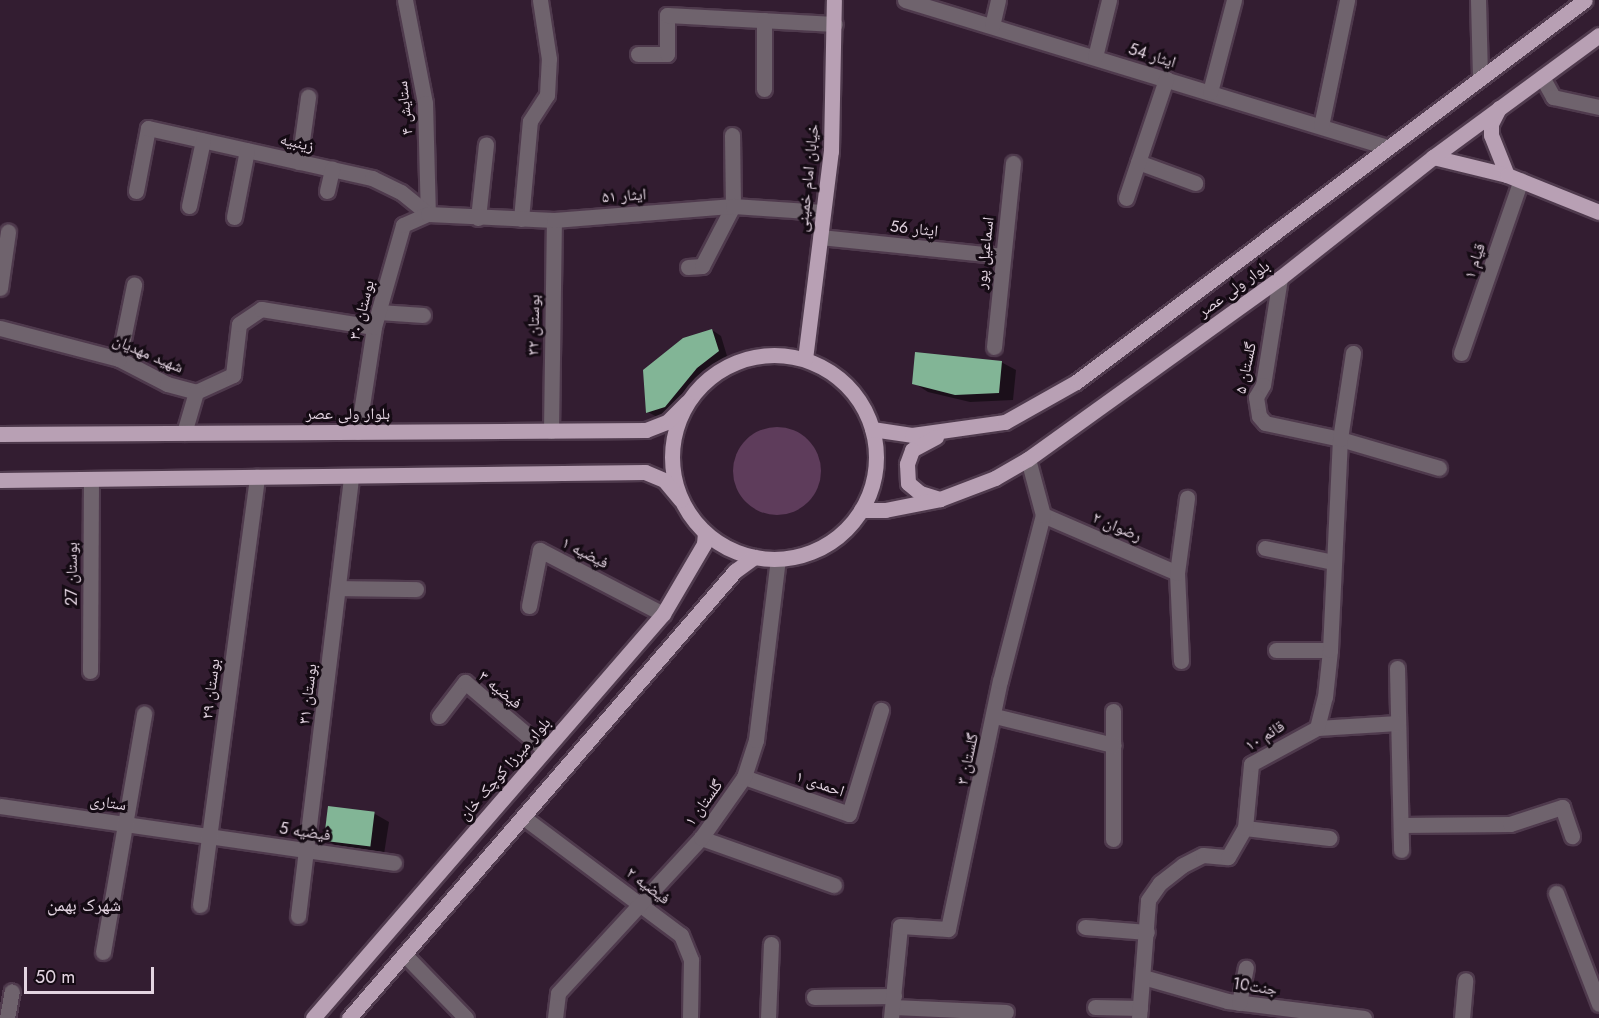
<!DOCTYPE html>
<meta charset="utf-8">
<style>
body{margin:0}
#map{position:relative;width:1599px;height:1018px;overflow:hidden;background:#331d31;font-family:Jost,"Noto Naskh Arabic",sans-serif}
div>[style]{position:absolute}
.green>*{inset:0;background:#5e3c5b}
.round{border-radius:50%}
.shadow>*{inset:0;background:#0007}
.building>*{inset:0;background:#82b596;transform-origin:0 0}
.roads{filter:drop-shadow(2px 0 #4f3a4d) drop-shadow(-2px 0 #4f3a4d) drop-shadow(0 2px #4f3a4d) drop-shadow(0 -2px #4f3a4d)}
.minor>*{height:15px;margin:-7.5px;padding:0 7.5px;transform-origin:7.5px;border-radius:7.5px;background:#6f636d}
.major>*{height:15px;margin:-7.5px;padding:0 7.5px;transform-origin:7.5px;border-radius:7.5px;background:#b8a0b4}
.major>.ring{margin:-7.5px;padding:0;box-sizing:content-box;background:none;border:15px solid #b8a0b4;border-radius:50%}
span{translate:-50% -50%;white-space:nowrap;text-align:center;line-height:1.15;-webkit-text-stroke:6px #150b14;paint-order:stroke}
.street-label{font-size:16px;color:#e3d4e1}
.neighbourhood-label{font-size:18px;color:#e3d4e1}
.scale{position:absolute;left:24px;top:967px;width:130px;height:27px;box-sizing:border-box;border:3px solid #e3d4e1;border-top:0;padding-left:8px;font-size:18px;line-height:21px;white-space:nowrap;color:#e3d4e1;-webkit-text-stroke:4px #150b14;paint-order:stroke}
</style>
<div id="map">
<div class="green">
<i class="round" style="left:733px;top:427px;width:88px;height:88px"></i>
</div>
<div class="shadow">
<i style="clip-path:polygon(712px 330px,721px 336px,727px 356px,706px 373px,674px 411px,657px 417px,648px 412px)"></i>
<i style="clip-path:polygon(1001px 362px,1016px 370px,1013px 400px,970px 402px,928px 392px,914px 383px)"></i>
<i style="clip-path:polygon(375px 814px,389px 822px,384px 854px,340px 848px,326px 840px)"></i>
</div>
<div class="building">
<i style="clip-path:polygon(712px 329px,719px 351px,697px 368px,665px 407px,646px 413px,643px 370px,683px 338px)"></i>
<i style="clip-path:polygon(915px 352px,1002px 361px,999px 393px,955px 395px,912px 384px)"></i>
<i style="left:328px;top:806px;width:47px;height:35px;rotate:7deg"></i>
</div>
<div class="roads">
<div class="minor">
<i style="left:405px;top:0;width:105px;rotate:79deg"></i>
<i style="left:425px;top:103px;width:111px;rotate:88.5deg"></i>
<i style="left:905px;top:0;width:504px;rotate:16.96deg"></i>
<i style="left:1478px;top:0;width:76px;rotate:88.5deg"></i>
<i style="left:992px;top:26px;width:27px;rotate:-77deg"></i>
<i style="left:638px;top:54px;width:29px"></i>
<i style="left:667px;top:54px;width:39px;rotate:-90deg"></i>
<i style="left:667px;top:15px;width:168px;rotate:3.1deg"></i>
<i style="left:1095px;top:57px;width:59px;rotate:-76.2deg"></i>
<i style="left:1542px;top:77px;width:23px;rotate:61deg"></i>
<i style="left:1553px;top:97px;width:47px;rotate:12.3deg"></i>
<i style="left:764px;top:89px;width:69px;rotate:-90deg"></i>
<i style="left:1210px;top:92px;width:95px;rotate:-75.4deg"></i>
<i style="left:1321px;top:126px;width:129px;rotate:-78.3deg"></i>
<i style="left:299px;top:162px;width:66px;rotate:-82.1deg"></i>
<i style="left:1138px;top:162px;width:61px;rotate:20.2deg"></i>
<i style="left:136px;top:191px;width:64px;rotate:-79.2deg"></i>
<i style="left:148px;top:128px;width:230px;rotate:12.6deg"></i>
<i style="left:372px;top:178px;width:32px;rotate:26deg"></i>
<i style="left:401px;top:192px;width:35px;rotate:39deg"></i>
<i style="left:327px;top:191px;width:23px;rotate:-77deg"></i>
<i style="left:1126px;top:198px;width:126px;rotate:-71.4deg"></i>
<i style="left:189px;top:206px;width:67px;rotate:-78deg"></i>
<i style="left:234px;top:217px;width:68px;rotate:-79deg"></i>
<i style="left:478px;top:218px;width:74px;rotate:-83.8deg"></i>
<i style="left:521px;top:219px;width:98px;rotate:-84.8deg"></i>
<i style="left:530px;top:121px;width:31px;rotate:-57deg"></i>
<i style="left:547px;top:95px;width:36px;rotate:-87deg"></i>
<i style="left:549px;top:59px;width:60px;rotate:-98.7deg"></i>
<i style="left:820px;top:237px;width:184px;rotate:5.9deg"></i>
<i style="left:688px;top:267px;width:14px;rotate:-4deg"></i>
<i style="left:702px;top:266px;width:68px;rotate:-62.7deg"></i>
<i style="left:733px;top:206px;width:71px;rotate:-90.8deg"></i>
<i style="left:1280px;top:278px;width:108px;rotate:99deg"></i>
<i style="left:1263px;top:385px;width:14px;rotate:120deg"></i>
<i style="left:1256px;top:397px;width:19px;rotate:81deg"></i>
<i style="left:1259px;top:416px;width:9px;rotate:49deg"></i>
<i style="left:1265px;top:423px;width:77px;rotate:12deg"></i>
<i style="left:1340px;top:439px;width:103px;rotate:16.3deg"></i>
<i style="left:0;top:288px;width:57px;rotate:-81.9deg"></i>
<i style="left:379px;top:312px;width:44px;rotate:3.9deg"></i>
<i style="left:0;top:328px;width:123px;rotate:14.6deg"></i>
<i style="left:119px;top:359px;width:54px;rotate:27.5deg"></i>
<i style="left:167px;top:384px;width:30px;rotate:15deg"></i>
<i style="left:196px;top:392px;width:41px;rotate:-24.7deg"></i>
<i style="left:233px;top:375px;width:51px;rotate:-83.3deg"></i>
<i style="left:239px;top:324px;width:27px;rotate:-34deg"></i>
<i style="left:261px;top:309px;width:114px;rotate:9.1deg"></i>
<i style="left:994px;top:347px;width:185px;rotate:-84.1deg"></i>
<i style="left:1461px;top:353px;width:183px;rotate:-70.9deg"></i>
<i style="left:119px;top:359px;width:76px;rotate:-78.5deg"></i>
<i style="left:551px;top:431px;width:211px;rotate:-89.2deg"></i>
<i style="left:358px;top:432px;width:106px;rotate:-81.3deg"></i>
<i style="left:374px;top:327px;width:106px;rotate:-74.1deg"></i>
<i style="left:403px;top:225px;width:27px;rotate:-24deg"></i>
<i style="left:428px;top:214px;width:126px;rotate:2.7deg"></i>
<i style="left:554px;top:220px;width:180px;rotate:-4.5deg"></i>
<i style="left:733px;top:206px;width:90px;rotate:3.8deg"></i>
<i style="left:184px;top:433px;width:43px;rotate:-73.7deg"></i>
<i style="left:1043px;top:515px;width:146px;rotate:23.4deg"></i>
<i style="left:1265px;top:548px;width:69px;rotate:11.6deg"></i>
<i style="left:340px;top:588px;width:76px;rotate:0.8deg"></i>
<i style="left:529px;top:606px;width:57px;rotate:-78.9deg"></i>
<i style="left:540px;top:550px;width:139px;rotate:27.5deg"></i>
<i style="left:1276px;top:650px;width:54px"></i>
<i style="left:1181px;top:661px;width:88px;rotate:-92.6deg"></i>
<i style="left:1177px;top:573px;width:76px;rotate:-82.4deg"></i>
<i style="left:1397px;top:668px;width:182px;rotate:88.7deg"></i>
<i style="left:90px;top:671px;width:192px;rotate:-89.7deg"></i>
<i style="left:1113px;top:711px;width:128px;rotate:90deg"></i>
<i style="left:439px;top:716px;width:43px;rotate:-52.6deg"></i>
<i style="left:465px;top:682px;width:105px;rotate:40.4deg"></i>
<i style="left:995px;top:716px;width:122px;rotate:13.8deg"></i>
<i style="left:1317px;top:728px;width:81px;rotate:-3.5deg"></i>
<i style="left:744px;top:777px;width:111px;rotate:19.4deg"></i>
<i style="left:849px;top:814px;width:109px;rotate:-72.9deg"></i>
<i style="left:0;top:806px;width:398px;rotate:8.2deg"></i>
<i style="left:523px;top:817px;width:197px;rotate:36.8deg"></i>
<i style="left:681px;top:935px;width:27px;rotate:68deg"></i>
<i style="left:691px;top:960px;width:58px;rotate:91deg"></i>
<i style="left:1401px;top:825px;width:109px;rotate:-0.5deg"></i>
<i style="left:1510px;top:824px;width:55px;rotate:-18.1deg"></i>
<i style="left:1562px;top:807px;width:31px;rotate:71deg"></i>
<i style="left:1245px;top:828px;width:85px;rotate:6.8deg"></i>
<i style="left:701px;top:838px;width:141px;rotate:19.5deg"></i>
<i style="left:1556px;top:893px;width:119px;rotate:68.8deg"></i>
<i style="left:200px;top:905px;width:432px;rotate:-82.4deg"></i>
<i style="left:298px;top:916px;width:443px;rotate:-83.1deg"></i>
<i style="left:1085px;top:927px;width:62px;rotate:4.6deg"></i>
<i style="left:103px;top:952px;width:242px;rotate:-80.2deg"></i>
<i style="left:404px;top:954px;width:89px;rotate:45.9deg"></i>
<i style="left:1143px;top:977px;width:87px;rotate:15.9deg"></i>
<i style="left:1227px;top:1001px;width:138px;rotate:7.1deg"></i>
<i style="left:814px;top:997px;width:80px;rotate:-0.7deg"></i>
<i style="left:1239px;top:1003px;width:36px;rotate:-79deg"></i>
<i style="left:893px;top:1007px;width:113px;rotate:2.5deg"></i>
<i style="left:1095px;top:1007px;width:45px;rotate:1.3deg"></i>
<i style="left:7px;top:1018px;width:27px;rotate:-80deg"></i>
<i style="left:555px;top:1018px;width:25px;rotate:-83deg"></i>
<i style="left:558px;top:993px;width:211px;rotate:-47.3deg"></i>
<i style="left:701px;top:838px;width:75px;rotate:-54.8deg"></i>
<i style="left:744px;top:777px;width:39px;rotate:-72deg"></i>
<i style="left:756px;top:740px;width:182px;rotate:-83.1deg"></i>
<i style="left:768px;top:1018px;width:74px;rotate:-87.7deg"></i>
<i style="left:891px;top:1018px;width:92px;rotate:-84.4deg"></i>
<i style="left:900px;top:926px;width:48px;rotate:3.6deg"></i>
<i style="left:948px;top:929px;width:253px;rotate:-78.2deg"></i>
<i style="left:1000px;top:681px;width:171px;rotate:-75.5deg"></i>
<i style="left:1043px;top:515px;width:58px;rotate:-105deg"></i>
<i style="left:1139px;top:1018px;width:118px;rotate:-85.6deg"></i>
<i style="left:1148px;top:900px;width:21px;rotate:-55deg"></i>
<i style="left:1160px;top:883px;width:29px;rotate:-38deg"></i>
<i style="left:1183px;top:865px;width:22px;rotate:-27deg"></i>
<i style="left:1203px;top:855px;width:25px;rotate:5deg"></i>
<i style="left:1228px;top:857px;width:34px;rotate:-60deg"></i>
<i style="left:1245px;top:828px;width:64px;rotate:-84.6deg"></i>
<i style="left:1251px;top:764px;width:75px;rotate:-28.6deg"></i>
<i style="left:1317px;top:728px;width:32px;rotate:-76deg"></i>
<i style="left:1325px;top:697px;width:47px;rotate:-83.9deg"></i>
<i style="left:1330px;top:650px;width:211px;rotate:-87.3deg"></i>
<i style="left:1340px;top:439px;width:87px;rotate:-81.4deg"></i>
<i style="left:1462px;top:1018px;width:38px;rotate:-85deg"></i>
</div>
<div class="major">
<i style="left:1499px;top:108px;width:18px;rotate:117deg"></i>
<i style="left:1491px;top:124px;width:11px;rotate:90deg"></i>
<i style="left:1491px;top:135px;width:43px;rotate:68.2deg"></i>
<i style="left:1433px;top:157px;width:76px;rotate:13.7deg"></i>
<i style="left:1507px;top:175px;width:99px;rotate:21.9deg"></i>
<i class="ring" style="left:672px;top:355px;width:189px;height:189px"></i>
<i style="left:805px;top:359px;width:210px;rotate:-82.9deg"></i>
<i style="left:831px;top:151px;width:151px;rotate:-88.9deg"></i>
<i style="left:872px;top:429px;width:40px;rotate:8.5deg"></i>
<i style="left:912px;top:435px;width:94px;rotate:-8deg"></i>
<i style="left:1005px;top:422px;width:81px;rotate:-29.4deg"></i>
<i style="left:1076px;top:382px;width:636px;rotate:-36.89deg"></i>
<i style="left:0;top:434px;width:646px;rotate:-0.35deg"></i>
<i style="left:646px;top:430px;width:22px;rotate:-21deg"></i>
<i style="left:667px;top:422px;width:28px;rotate:-45deg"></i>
<i style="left:936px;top:437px;width:27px;rotate:152deg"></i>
<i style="left:912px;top:450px;width:15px;rotate:110deg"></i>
<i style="left:907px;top:464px;width:19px;rotate:87deg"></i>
<i style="left:908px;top:483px;width:16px;rotate:40deg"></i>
<i style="left:920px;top:493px;width:21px;rotate:17deg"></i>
<i style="left:0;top:480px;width:645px;rotate:-0.71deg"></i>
<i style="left:645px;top:472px;width:21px;rotate:23deg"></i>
<i style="left:664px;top:480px;width:26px;rotate:50deg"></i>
<i style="left:861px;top:510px;width:24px"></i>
<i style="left:885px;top:510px;width:56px;rotate:-11.3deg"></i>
<i style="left:940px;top:499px;width:59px;rotate:-20.9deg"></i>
<i style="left:995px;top:478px;width:38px;rotate:-30deg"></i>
<i style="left:1028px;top:459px;width:310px;rotate:-35.7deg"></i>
<i style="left:1280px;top:278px;width:195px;rotate:-38.3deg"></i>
<i style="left:1433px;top:157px;width:206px;rotate:-36.3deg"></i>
<i style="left:313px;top:1018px;width:535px;rotate:-49.1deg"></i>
<i style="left:663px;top:614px;width:81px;rotate:-59.6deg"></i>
<i style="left:704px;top:544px;width:11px;rotate:-85deg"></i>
<i style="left:349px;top:1018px;width:591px;rotate:-49.19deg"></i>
<i style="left:735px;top:571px;width:24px;rotate:-36deg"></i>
</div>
</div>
<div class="street-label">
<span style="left:1152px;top:56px;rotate:17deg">ایثار 54</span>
<span style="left:405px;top:108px;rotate:-96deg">ستایش ۴</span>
<span style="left:297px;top:143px;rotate:13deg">زینبیه</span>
<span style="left:808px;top:178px;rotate:-84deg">خیابان امام خمینی</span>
<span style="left:624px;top:196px;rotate:-4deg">ایثار ۵۱</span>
<span style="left:914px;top:229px;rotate:6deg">ایثار 56</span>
<span style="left:985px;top:253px;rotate:-84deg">اسماعیل پور</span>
<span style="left:1475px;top:261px;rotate:-72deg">قیام ۱</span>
<span style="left:1234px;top:289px;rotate:-36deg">بلوار ولی عصر</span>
<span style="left:362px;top:310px;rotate:-76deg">بوستان ۳۰</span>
<span style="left:534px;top:325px;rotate:-89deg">بوستان ۳۲</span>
<span style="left:148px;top:354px;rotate:23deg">شهید مهدیان</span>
<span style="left:1246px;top:368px;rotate:-78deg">گلستان ۵</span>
<span style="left:348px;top:414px">بلوار ولی عصر</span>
<span style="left:1117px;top:527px;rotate:23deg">رضوان ۲</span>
<span style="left:585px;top:553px;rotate:27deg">فیضیه ۱</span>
<span style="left:72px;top:574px;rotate:-90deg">بوستان 27</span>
<span style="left:211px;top:689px;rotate:-83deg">بوستان ۲۹</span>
<span style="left:500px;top:690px;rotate:39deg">فیضیه ۳</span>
<span style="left:308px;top:694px;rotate:-83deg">بوستان ۳۱</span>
<span style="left:1265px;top:736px;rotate:-32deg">قائم ۱۰</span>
<span style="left:968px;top:759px;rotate:-78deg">گلستان ۳</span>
<span style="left:505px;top:769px;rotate:-49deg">بلوار میرزا کوچک خان</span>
<span style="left:820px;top:784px;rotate:19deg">احمدی ۱</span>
<span style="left:108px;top:803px;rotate:8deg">ستاری</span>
<span style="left:704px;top:803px;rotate:-54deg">گلستان ۱</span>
<span style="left:305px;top:832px;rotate:8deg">فیضیه 5</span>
<span style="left:648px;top:886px;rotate:37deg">فیضیه ۲</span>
<span style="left:1255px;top:987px;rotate:8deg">جنت10</span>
</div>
<div class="neighbourhood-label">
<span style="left:84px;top:905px">شهرک بهمن</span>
</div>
<div class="scale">50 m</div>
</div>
